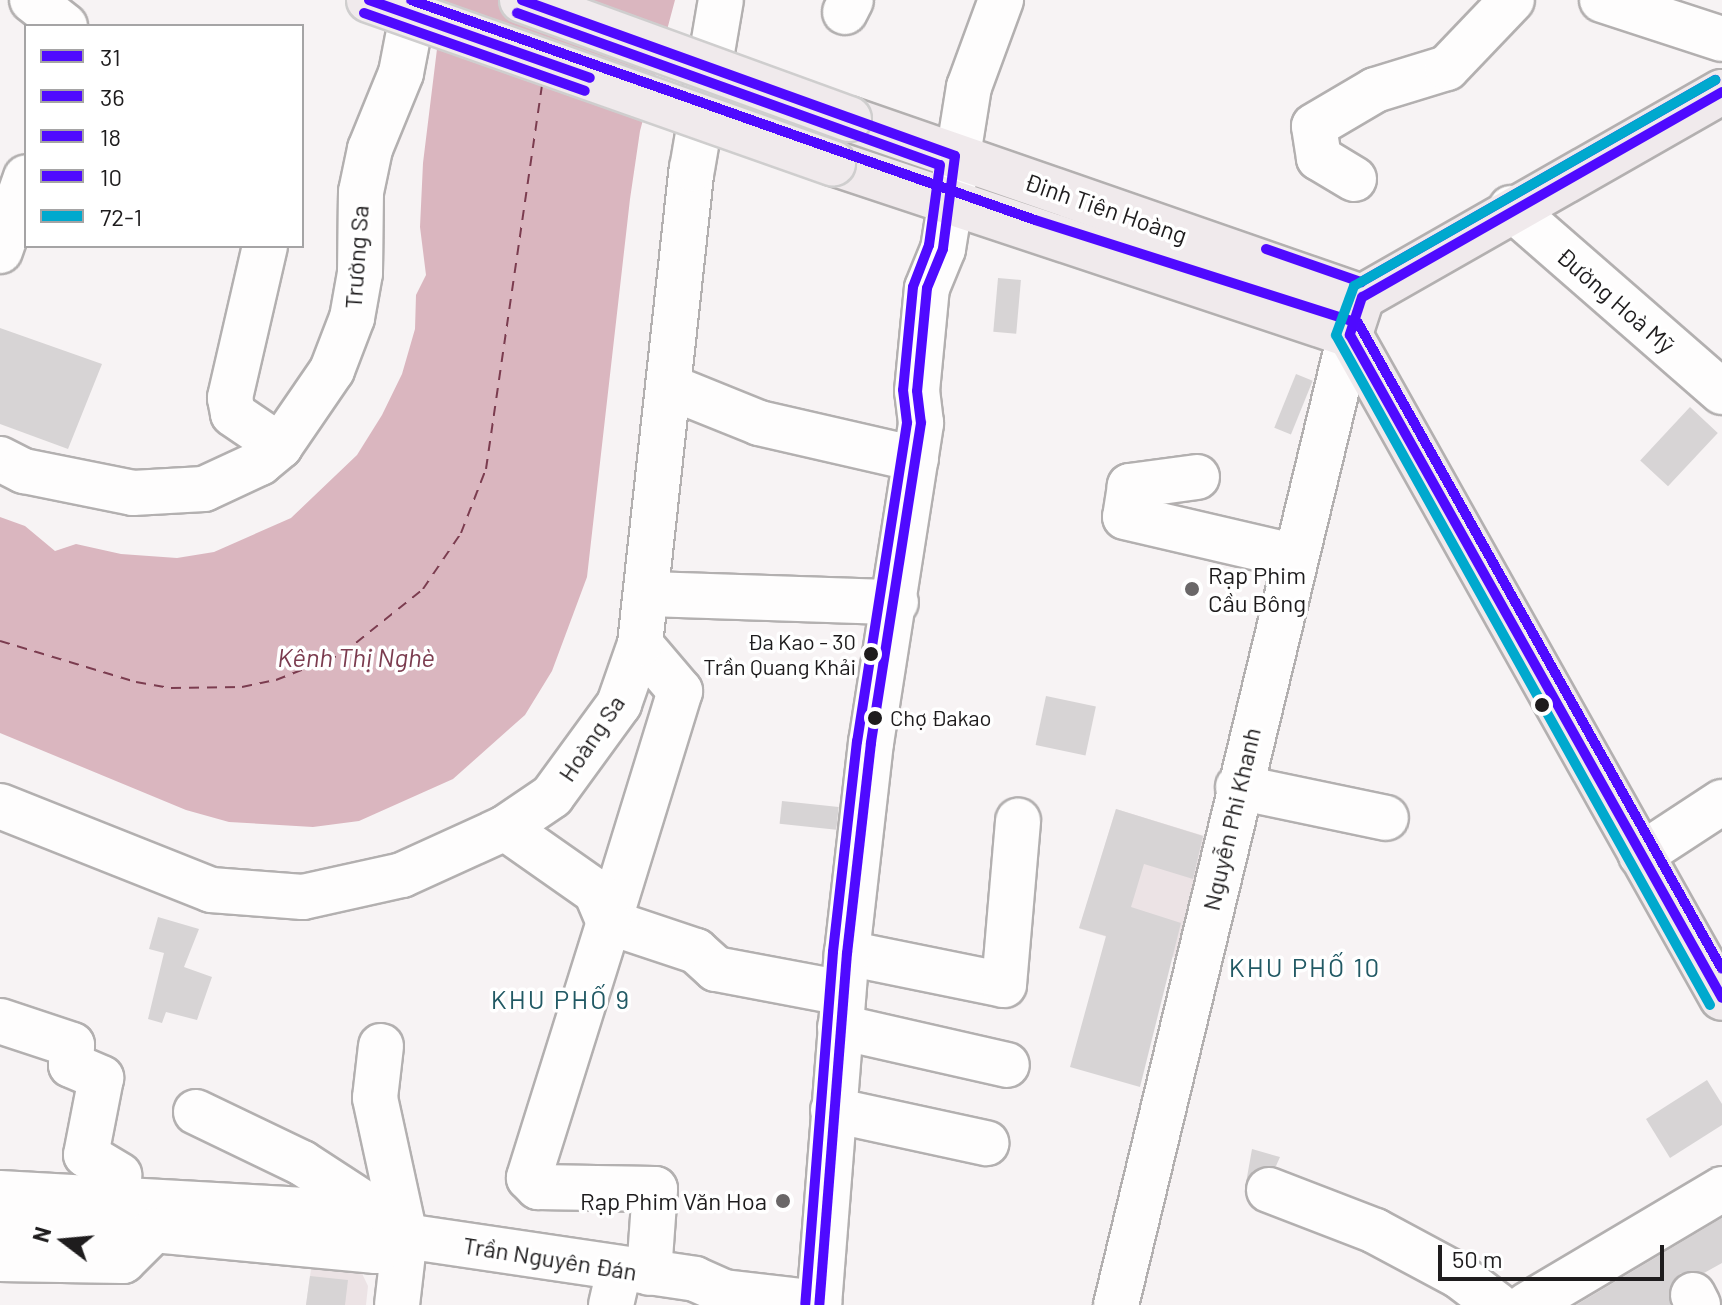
<!DOCTYPE html>
<meta charset="utf-8">
<style>
body{margin:0}
#map{position:relative;width:1722px;height:1305px;overflow:hidden;background:#f7f3f4;font-family:Barlow,sans-serif}
div>[style]{position:absolute}
.built>*{inset:0;background:#ece3e5;transform-origin:0 0}
.water>*{inset:0;background:#dab6bf}
.ferry>*{height:2px;margin-top:-1px;transform-origin:0;background:repeating-linear-gradient(90deg,#7b3c4f 0 10px,transparent 0 18px)}
.building>*{inset:0;background:#d7d4d5;transform-origin:0 0}
.roads{filter:drop-shadow(2px 0 #b3b0b0) drop-shadow(-2px 0 #b3b0b0) drop-shadow(0 2px #b3b0b0) drop-shadow(0 -2px #b3b0b0)}
.minor>*{height:44px;margin:-22px;padding:0 22px;transform-origin:22px;border-radius:22px;background:#fefdfd}
.major>*{height:44px;margin:-22px;padding:0 22px;transform-origin:22px;border-radius:22px;background:#f0eaec}
.bridges{filter:drop-shadow(2px 0 #cfcece) drop-shadow(-2px 0 #cfcece) drop-shadow(0 2px #cfcece) drop-shadow(0 -2px #cfcece)}
.major-bridge>*{height:44px;margin:-22px;padding:0 22px;transform-origin:22px;border-radius:22px;background:#f0eaec}
.bus-1>*{height:10px;margin:-5px;padding:0 5px;transform-origin:5px;border-radius:5px;background:#4f0aff}
.bus-2>*{height:10px;margin:-5px;padding:0 5px;transform-origin:5px;border-radius:5px;background:#4f0aff}
.bus-3>*{height:10px;margin:-5px;padding:0 5px;transform-origin:5px;border-radius:5px;background:#4f0aff}
.bus-4>*{height:10px;margin:-5px;padding:0 5px;transform-origin:5px;border-radius:5px;background:#4f0aff}
.bus-5>*{height:10px;margin:-5px;padding:0 5px;transform-origin:5px;border-radius:5px;background:#00a9ce}
.dots>*{width:22px;height:22px;translate:-50% -50%;box-sizing:border-box;border:4px solid #fff;border-radius:50%}
span{translate:-50% -50%;white-space:nowrap;text-align:center;line-height:1.15;-webkit-text-stroke:7px #fff;paint-order:stroke}
.bus-label{font-size:22px;color:#1e1c1d}
.right{translate:-100% -50%;text-align:right}
.left{translate:0 -50%;text-align:left}
.street-label{font-size:24px;color:#1e1c1d}
.poi-label{font-size:24px;color:#1e1c1d}
.water-label{font-size:26px;color:#7b3c4f;font-style:italic}
.neighbourhood-label{font-size:26px;color:#215964;letter-spacing:2px}
.legend{position:absolute;left:24px;top:24px;width:280px;height:224px;box-sizing:border-box;background:#fff;border:2px solid #a5a4a5;margin:0;padding:10px 14px;list-style:none;font-size:24px;color:#1e1c1d}
.legend li{display:flex;align-items:center;gap:16px;height:40px}
.legend b{width:40px;border:2px solid #a5a4a5}
.north{position:absolute;left:24px;top:1201px;width:80px;height:80px;-webkit-text-stroke:6px #fff;paint-order:stroke;rotate:286deg;font-size:22px;font-weight:700;line-height:32px;text-align:center;color:#1e1c1d}
.north::after{content:'';display:block;margin:auto;width:28px;height:36px;background:#1e1c1d;clip-path:polygon(50% 0,100% 100%,50% 72%,0 100%)}
.scale{position:absolute;left:1438px;top:1245px;width:226px;height:36px;box-sizing:border-box;border:4px solid #1e1c1d;border-top:0;padding-left:10px;font-size:24px;line-height:28px;white-space:nowrap;color:#1e1c1d;-webkit-text-stroke:6px #fff;paint-order:stroke}
</style>
<div id="map">
<div class="built">
<i style="left:1116px;top:809px;width:101px;height:125px;rotate:17deg"></i>
<i style="clip-path:polygon(312px 1262px,358px 1265px,368px 1286px,366px 1305px,306px 1305px)"></i>
</div>
<div class="water">
<i style="clip-path:polygon(443px 0,675px 0,640px 131px,630px 199px,587px 577px,552px 671px,525px 715px,453px 779px,359px 821px,313px 827px,229px 822px,186px 810px,0 733px,0 517px,25px 526px,55px 551px,76px 544px,121px 554px,177px 558px,214px 552px,291px 518px,357px 455px,382px 415px,402px 374px,415px 329px,416px 295px,426px 275px,420px 227px,423px 163px)"></i>
</div>
<div class="ferry">
<i style="left:0;top:641px;width:142px;rotate:16.8deg"></i>
<i style="left:136px;top:682px;width:36px;rotate:10deg"></i>
<i style="left:171px;top:688px;width:71px;rotate:-0.8deg"></i>
<i style="left:242px;top:687px;width:35px;rotate:-12deg"></i>
<i style="left:276px;top:680px;width:71px;rotate:-21.5deg"></i>
<i style="left:342px;top:654px;width:104px;rotate:-38.7deg"></i>
<i style="left:423px;top:589px;width:68px;rotate:-55.8deg"></i>
<i style="left:461px;top:533px;width:69px;rotate:-68.7deg"></i>
<i style="left:486px;top:469px;width:389px;rotate:-81.7deg"></i>
</div>
<div class="building">
<i style="left:998px;top:278px;width:23px;height:54px;rotate:5deg"></i>
<i style="clip-path:polygon(0 328px,102px 364px,68px 449px,0 424px)"></i>
<i style="left:1296px;top:374px;width:18px;height:58px;rotate:22deg"></i>
<i style="left:1690px;top:407px;width:38px;height:73px;rotate:43deg"></i>
<i style="left:1046px;top:696px;width:51px;height:50px;rotate:12deg"></i>
<i style="left:782px;top:801px;width:57px;height:23px;rotate:6deg"></i>
<i style="clip-path:polygon(1116px 809px,1203px 836px,1193px 879px,1144px 864px,1131px 907px,1181px 923px,1140px 1087px,1070px 1067px,1106px 936px,1079px 928px)"></i>
<i style="clip-path:polygon(158px 917px,199px 929px,184px 967px,212px 977px,197px 1020px,166px 1012px,162px 1023px,148px 1019px,164px 953px,149px 949px)"></i>
<i style="clip-path:polygon(1707px 1080px,1722px 1104px,1722px 1125px,1670px 1158px,1646px 1119px)"></i>
<i style="clip-path:polygon(1252px 1149px,1280px 1157px,1276px 1166px,1253px 1171px,1244px 1194px)"></i>
<i style="clip-path:polygon(1722px 1218px,1722px 1263px,1704px 1273px,1681px 1273px,1672px 1282px,1670px 1305px,1576px 1305px)"></i>
<i style="clip-path:polygon(310px 1276px,348px 1280px,345px 1305px,306px 1305px)"></i>
</div>
<div class="roads">
<div class="minor">
<i style="left:32px;top:0;width:42px;rotate:38.2deg"></i>
<i style="left:1602px;top:0;width:126px;rotate:18deg"></i>
<i style="left:845px;top:12px;width:13px;rotate:-63deg"></i>
<i style="left:1354px;top:179px;width:41px;rotate:-149deg"></i>
<i style="left:1319px;top:158px;width:32px;rotate:-99deg"></i>
<i style="left:1314px;top:126px;width:71px;rotate:-30.5deg"></i>
<i style="left:1375px;top:90px;width:75px;rotate:-17deg"></i>
<i style="left:1447px;top:68px;width:94px;rotate:-46.3deg"></i>
<i style="left:1511px;top:208px;width:280px;rotate:41.1deg"></i>
<i style="left:265px;top:246px;width:156px;rotate:103deg"></i>
<i style="left:230px;top:398px;width:16px;rotate:79deg"></i>
<i style="left:233px;top:414px;width:57px;rotate:34.2deg"></i>
<i style="left:0;top:251px;width:78px;rotate:-70.6deg"></i>
<i style="left:670px;top:387px;width:96px;rotate:22deg"></i>
<i style="left:759px;top:423px;width:161px;rotate:12.9deg"></i>
<i style="left:0;top:459px;width:27px;rotate:27deg"></i>
<i style="left:24px;top:471px;width:111px;rotate:11.4deg"></i>
<i style="left:133px;top:493px;width:71px;rotate:-3.2deg"></i>
<i style="left:204px;top:489px;width:62px;rotate:-24.9deg"></i>
<i style="left:260px;top:463px;width:26px;rotate:-40deg"></i>
<i style="left:280px;top:446px;width:92px;rotate:-55.6deg"></i>
<i style="left:332px;top:370px;width:56px;rotate:-69deg"></i>
<i style="left:352px;top:318px;width:46px;rotate:-79.9deg"></i>
<i style="left:360px;top:273px;width:81px;rotate:-89.3deg"></i>
<i style="left:361px;top:192px;width:44px;rotate:-78.2deg"></i>
<i style="left:370px;top:149px;width:82px;rotate:-67.8deg"></i>
<i style="left:401px;top:73px;width:74px;rotate:-79.1deg"></i>
<i style="left:1197px;top:477px;width:68px;rotate:172.3deg"></i>
<i style="left:1130px;top:486px;width:31px;rotate:99deg"></i>
<i style="left:1125px;top:517px;width:172px;rotate:13.1deg"></i>
<i style="left:649px;top:594px;width:247px;rotate:1.9deg"></i>
<i style="left:640px;top:644px;width:62px;rotate:49.6deg"></i>
<i style="left:680px;top:691px;width:242px;rotate:107.1deg"></i>
<i style="left:609px;top:922px;width:92px;rotate:18.4deg"></i>
<i style="left:696px;top:951px;width:27px;rotate:42deg"></i>
<i style="left:716px;top:969px;width:129px;rotate:10.7deg"></i>
<i style="left:1238px;top:787px;width:151px;rotate:11.8deg"></i>
<i style="left:0;top:806px;width:227px;rotate:21.7deg"></i>
<i style="left:211px;top:890px;width:92px;rotate:4.4deg"></i>
<i style="left:303px;top:897px;width:101px;rotate:-12.5deg"></i>
<i style="left:402px;top:875px;width:113px;rotate:-24.5deg"></i>
<i style="left:505px;top:828px;width:57px;rotate:-34.2deg"></i>
<i style="left:552px;top:796px;width:114px;rotate:-53.9deg"></i>
<i style="left:619px;top:704px;width:64px;rotate:-70.7deg"></i>
<i style="left:640px;top:644px;width:478px;rotate:-83.8deg"></i>
<i style="left:692px;top:169px;width:171px;rotate:-80.3deg"></i>
<i style="left:505px;top:828px;width:111px;rotate:35.1deg"></i>
<i style="left:596px;top:892px;width:33px;rotate:67deg"></i>
<i style="left:609px;top:922px;width:268px;rotate:107.4deg"></i>
<i style="left:529px;top:1178px;width:13px;rotate:45deg"></i>
<i style="left:538px;top:1187px;width:117px;rotate:1deg"></i>
<i style="left:655px;top:1189px;width:84px;rotate:94.1deg"></i>
<i style="left:1641px;top:855px;width:97px;rotate:-33.2deg"></i>
<i style="left:847px;top:953px;width:160px;rotate:11.5deg"></i>
<i style="left:1004px;top:985px;width:165px;rotate:-85.1deg"></i>
<i style="left:0;top:1021px;width:76px;rotate:18.4deg"></i>
<i style="left:72px;top:1045px;width:20px;rotate:93deg"></i>
<i style="left:71px;top:1065px;width:33px;rotate:23deg"></i>
<i style="left:101px;top:1078px;width:78px;rotate:101deg"></i>
<i style="left:86px;top:1155px;width:39px;rotate:31deg"></i>
<i style="left:840px;top:1027px;width:171px;rotate:12.8deg"></i>
<i style="left:381px;top:1046px;width:52px;rotate:96.6deg"></i>
<i style="left:375px;top:1098px;width:141px;rotate:77.7deg"></i>
<i style="left:405px;top:1236px;width:69px;rotate:96.6deg"></i>
<i style="left:833px;top:1110px;width:157px;rotate:12.2deg"></i>
<i style="left:196px;top:1112px;width:118px;rotate:25.7deg"></i>
<i style="left:302px;top:1163px;width:92px;rotate:33deg"></i>
<i style="left:1269px;top:1190px;width:114px;rotate:21.1deg"></i>
<i style="left:1375px;top:1231px;width:95px;rotate:28.2deg"></i>
<i style="left:1459px;top:1276px;width:48px;rotate:37.3deg"></i>
<i style="left:0;top:1193px;width:382px;rotate:3.2deg"></i>
<i style="left:381px;top:1214px;width:33px;rotate:43deg"></i>
<i style="left:405px;top:1236px;width:293px;rotate:8.4deg"></i>
<i style="left:695px;top:1279px;width:32px;rotate:24deg"></i>
<i style="left:724px;top:1292px;width:96px;rotate:6.6deg"></i>
<i style="left:0;top:1227px;width:154px;rotate:1.1deg"></i>
<i style="left:154px;top:1230px;width:223px;rotate:5.4deg"></i>
<i style="left:376px;top:1251px;width:33px;rotate:-27deg"></i>
<i style="left:0;top:1259px;width:123px;rotate:0.9deg"></i>
<i style="left:123px;top:1261px;width:44px;rotate:-45deg"></i>
<i style="left:1693px;top:1295px;width:11px;rotate:63deg"></i>
<i style="left:611px;top:1305px;width:37px;rotate:-77deg"></i>
<i style="left:819px;top:1305px;width:353px;rotate:-85.5deg"></i>
<i style="left:847px;top:953px;width:211px;rotate:-83.5deg"></i>
<i style="left:871px;top:743px;width:324px;rotate:-81.1deg"></i>
<i style="left:921px;top:423px;width:32px;rotate:-97deg"></i>
<i style="left:917px;top:391px;width:103px;rotate:-84.5deg"></i>
<i style="left:927px;top:288px;width:42px;rotate:-67.7deg"></i>
<i style="left:943px;top:249px;width:164px;rotate:-80.9deg"></i>
<i style="left:969px;top:87px;width:93px;rotate:-69.8deg"></i>
<i style="left:1116px;top:1305px;width:998px;rotate:-76.44deg"></i>
<i style="left:1527px;top:1305px;width:227px;rotate:-30.7deg"></i>
</div>
<div class="major">
<i style="left:849px;top:119px;width:543px;rotate:19.14deg"></i>
<i style="left:833px;top:163px;width:545px;rotate:18.4deg"></i>
<i style="left:1353px;top:325px;width:29px;rotate:-72deg"></i>
<i style="left:1362px;top:297px;width:414px;rotate:-29.7deg"></i>
<i style="left:1350px;top:335px;width:760px;rotate:60.7deg"></i>
</div>
</div>
<div class="bridges">
<div class="major-bridge">
<i style="left:369px;top:0;width:492px;rotate:19.4deg"></i>
<i style="left:522px;top:0;width:348px;rotate:20deg"></i>
</div>
</div>
<div class="bus-1">
<i style="left:369px;top:0;width:234px;rotate:19.4deg"></i>
<i style="left:522px;top:0;width:460px;rotate:19.8deg"></i>
<i style="left:955px;top:156px;width:94px;rotate:97.4deg"></i>
<i style="left:943px;top:249px;width:42px;rotate:112.3deg"></i>
<i style="left:927px;top:288px;width:103px;rotate:95.5deg"></i>
<i style="left:917px;top:391px;width:32px;rotate:83deg"></i>
<i style="left:921px;top:423px;width:324px;rotate:98.9deg"></i>
<i style="left:871px;top:743px;width:211px;rotate:96.5deg"></i>
<i style="left:847px;top:953px;width:353px;rotate:94.5deg"></i>
</div>
<div class="bus-2">
<i style="left:364px;top:13px;width:234px;rotate:19.4deg"></i>
<i style="left:517px;top:13px;width:449px;rotate:19.8deg"></i>
<i style="left:940px;top:165px;width:81px;rotate:97.8deg"></i>
<i style="left:929px;top:245px;width:45px;rotate:110.9deg"></i>
<i style="left:913px;top:287px;width:103px;rotate:95.5deg"></i>
<i style="left:903px;top:390px;width:33px;rotate:83deg"></i>
<i style="left:907px;top:423px;width:322px;rotate:98.9deg"></i>
<i style="left:857px;top:741px;width:212px;rotate:96.5deg"></i>
<i style="left:833px;top:952px;width:353px;rotate:94.5deg"></i>
</div>
<div class="bus-3">
<i style="left:411px;top:0;width:662px;rotate:19.42deg"></i>
<i style="left:1035px;top:220px;width:339px;rotate:17.7deg"></i>
<i style="left:1358px;top:323px;width:741px;rotate:60.6deg"></i>
<i style="left:1266px;top:249px;width:101px;rotate:19.2deg"></i>
<i style="left:1361px;top:282px;width:408px;rotate:-29.7deg"></i>
</div>
<div class="bus-4">
<i style="left:1722px;top:92px;width:414px;rotate:150.3deg"></i>
<i style="left:1362px;top:297px;width:40px;rotate:108deg"></i>
<i style="left:1350px;top:335px;width:760px;rotate:60.7deg"></i>
</div>
<div class="bus-5">
<i style="left:1710px;top:1005px;width:767px;rotate:-119.17deg"></i>
<i style="left:1336px;top:335px;width:52px;rotate:-69.8deg"></i>
<i style="left:1354px;top:286px;width:416px;rotate:-29.7deg"></i>
</div>
<div class="dots">
<i style="left:1192px;top:589px;background:#6a6768"></i>
<i style="left:871px;top:654px;background:#1e1c1d"></i>
<i style="left:1542px;top:705px;background:#1e1c1d"></i>
<i style="left:875px;top:718px;background:#1e1c1d"></i>
<i style="left:783px;top:1201px;background:#6a6768"></i>
</div>
<div class="bus-label">
<span class="right" style="left:856px;top:654px">Đa Kao - 30<br>Trần Quang Khải</span>
<span class="left" style="left:890px;top:718px">Chợ Đakao</span>
</div>
<div class="street-label">
<span style="left:1106px;top:208px;rotate:19deg">Đinh Tiên Hoàng</span>
<span style="left:356px;top:257px;rotate:-86deg">Trường Sa</span>
<span style="left:1616px;top:300px;rotate:41deg">Đường Hoà Mỹ</span>
<span style="left:591px;top:738px;rotate:-56deg">Hoàng Sa</span>
<span style="left:1231px;top:819px;rotate:-77deg">Nguyễn Phi Khanh</span>
<span style="left:550px;top:1258px;rotate:9deg">Trần Nguyên Đán</span>
</div>
<div class="poi-label">
<span class="left" style="left:1208px;top:589px">Rạp Phim<br>Cầu Bông</span>
<span class="right" style="left:767px;top:1201px">Rạp Phim Văn Hoa</span>
</div>
<div class="water-label">
<span style="left:356px;top:657px">Kênh Thị Nghè</span>
</div>
<div class="neighbourhood-label">
<span style="left:1305px;top:967px">KHU PHỐ 10</span>
<span style="left:561px;top:999px">KHU PHỐ 9</span>
</div>
<ul class="legend">
<li><b style="height:10px;background:#4f0aff"></b>31</li>
<li><b style="height:10px;background:#4f0aff"></b>36</li>
<li><b style="height:10px;background:#4f0aff"></b>18</li>
<li><b style="height:10px;background:#4f0aff"></b>10</li>
<li><b style="height:10px;background:#00a9ce"></b>72-1</li>
</ul>
<div class="north">N</div>
<div class="scale">50 m</div>
</div>
